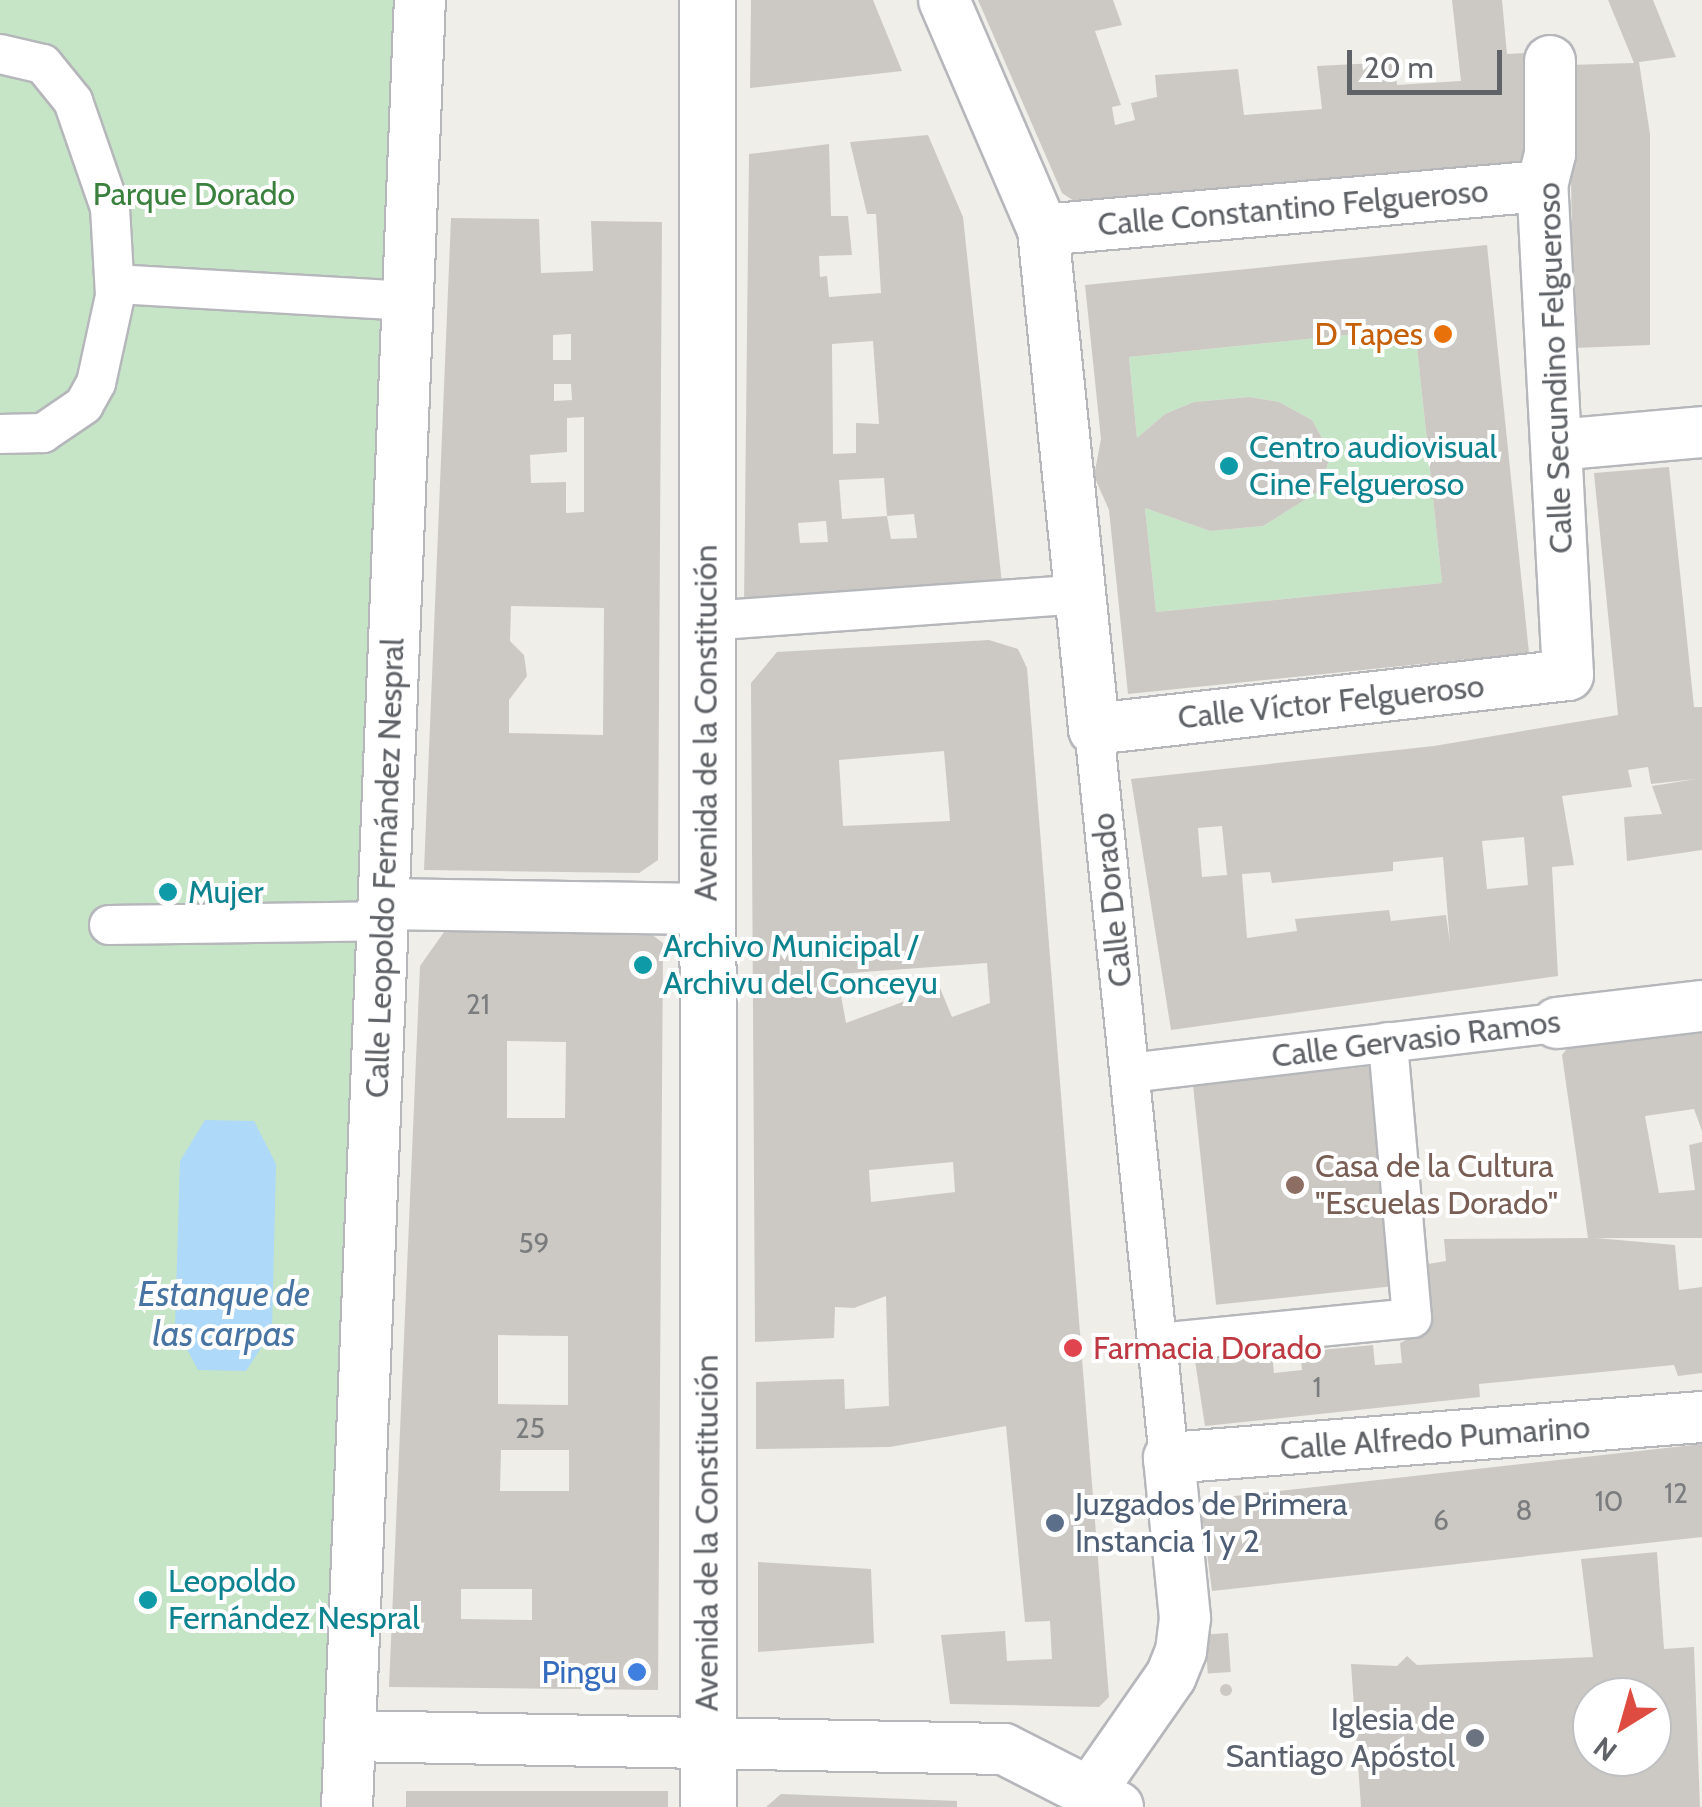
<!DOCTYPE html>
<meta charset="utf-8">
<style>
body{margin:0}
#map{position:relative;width:1702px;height:1807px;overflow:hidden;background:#f0eee8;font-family:Cabin,sans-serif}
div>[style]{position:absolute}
.green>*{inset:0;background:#c6e5c6}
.water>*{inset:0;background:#aed9f9}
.building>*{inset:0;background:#ccc9c4;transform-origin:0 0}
.round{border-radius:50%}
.roads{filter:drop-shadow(2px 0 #b5b7bb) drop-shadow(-2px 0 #b5b7bb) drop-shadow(0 2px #b5b7bb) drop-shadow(0 -2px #b5b7bb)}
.pedestrian>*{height:38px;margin:-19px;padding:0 19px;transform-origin:19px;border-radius:19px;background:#fff}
.minor>*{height:50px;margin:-25px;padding:0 25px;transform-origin:25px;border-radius:25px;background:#fff}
.tertiary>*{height:55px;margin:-27.5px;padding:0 27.5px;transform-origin:27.5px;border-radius:27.5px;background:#fff}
.dots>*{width:28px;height:28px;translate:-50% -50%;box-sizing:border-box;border:5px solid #fff;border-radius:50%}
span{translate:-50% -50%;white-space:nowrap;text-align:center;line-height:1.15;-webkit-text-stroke:8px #fff;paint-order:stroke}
.number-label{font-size:28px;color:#7a7c7e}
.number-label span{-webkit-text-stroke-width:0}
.park-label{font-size:32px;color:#3b813e}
.street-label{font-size:32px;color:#5f6267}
.food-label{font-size:32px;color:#c56008}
.right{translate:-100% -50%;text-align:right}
.culture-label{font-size:32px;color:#0d838f}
.left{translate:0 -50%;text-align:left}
.education-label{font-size:32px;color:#785e54}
.health-label{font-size:32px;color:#be3a42}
.service-label{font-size:32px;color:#4e5e75}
.shop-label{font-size:32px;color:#366cbe}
.worship-label{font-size:32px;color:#5b616d}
.water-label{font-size:35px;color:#4774a2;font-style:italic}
.north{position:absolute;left:1572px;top:1677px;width:100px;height:100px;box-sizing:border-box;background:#fff;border:2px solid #bfc0c2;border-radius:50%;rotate:217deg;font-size:28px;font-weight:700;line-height:40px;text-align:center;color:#5f6267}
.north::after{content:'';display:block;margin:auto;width:35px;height:45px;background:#de4b40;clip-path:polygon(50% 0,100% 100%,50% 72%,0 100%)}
.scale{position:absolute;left:1347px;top:50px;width:155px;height:45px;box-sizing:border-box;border:5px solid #5f6267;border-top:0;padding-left:12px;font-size:30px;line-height:35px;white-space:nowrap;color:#5f6267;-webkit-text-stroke:8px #fff;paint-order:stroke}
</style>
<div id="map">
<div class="green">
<i style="clip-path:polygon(0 0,395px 0,321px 1807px,0 1807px)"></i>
<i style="clip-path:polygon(1415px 328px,1442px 583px,1156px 612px,1145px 508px,1210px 531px,1263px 526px,1319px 491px,1331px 454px,1312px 420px,1279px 402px,1249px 397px,1194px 402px,1165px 414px,1137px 438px,1129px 357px)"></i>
</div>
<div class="water">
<i style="clip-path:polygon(205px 1120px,254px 1121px,276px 1164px,272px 1331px,246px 1371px,198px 1370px,175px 1327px,180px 1161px)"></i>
</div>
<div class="building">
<i style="clip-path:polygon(751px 0,873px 0,902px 71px,750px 88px)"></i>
<i style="clip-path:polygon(978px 0,1113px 0,1122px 25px,1095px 31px,1121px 105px,1112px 107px,1115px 125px,1135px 120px,1131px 103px,1157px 97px,1155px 75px,1238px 69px,1244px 115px,1322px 109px,1317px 66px,1395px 62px,1397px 85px,1461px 81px,1452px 0,1502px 0,1507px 54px,1526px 53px,1536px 160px,1077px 203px,1062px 193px)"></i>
<i style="clip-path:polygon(1608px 0,1653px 0,1676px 57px,1639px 62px,1650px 134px,1650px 345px,1574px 348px,1569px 65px,1634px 63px)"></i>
<i style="clip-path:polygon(evenodd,928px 135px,963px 217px,1002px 584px,744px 606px,749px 154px,829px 144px,831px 216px,848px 216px,852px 255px,819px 256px,820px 277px,827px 276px,829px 297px,881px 293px,876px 214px,867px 214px,850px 142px,928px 135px,873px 341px,879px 424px,856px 423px,856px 453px,833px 454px,832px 344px,873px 341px,928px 135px,884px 478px,887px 516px,914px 514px,917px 538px,891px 539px,887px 516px,842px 519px,839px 480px,884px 478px,928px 135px,826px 521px,828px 542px,800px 543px,798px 523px,826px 521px)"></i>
<i style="clip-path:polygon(evenodd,451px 218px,539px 219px,541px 273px,593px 271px,591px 221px,662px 222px,658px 860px,639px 873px,424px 870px,451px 218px,571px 334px,571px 360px,553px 360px,553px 335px,571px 334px,451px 218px,554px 384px,571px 384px,572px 400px,554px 401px,554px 384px,451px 218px,584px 417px,584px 512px,566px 513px,566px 482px,531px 483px,530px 455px,567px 452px,567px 418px,584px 417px,451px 218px,511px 606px,604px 608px,603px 735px,509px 733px,509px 700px,527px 676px,524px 655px,510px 641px,511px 606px)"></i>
<i style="clip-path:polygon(evenodd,1487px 245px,1529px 653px,1128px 694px,1109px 510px,1094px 476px,1101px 439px,1085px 285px,1487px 245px,1415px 328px,1442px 583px,1156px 612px,1145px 508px,1210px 531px,1263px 526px,1319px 491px,1331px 454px,1312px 420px,1279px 402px,1249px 397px,1194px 402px,1165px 414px,1137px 438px,1129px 357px,1415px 328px)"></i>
<i style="clip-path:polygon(evenodd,1669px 467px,1694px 707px,1702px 707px,1702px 850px,1627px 861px,1624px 817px,1662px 814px,1652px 786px,1697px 779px,1651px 784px,1648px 767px,1628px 770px,1632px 787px,1562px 796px,1574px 865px,1552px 867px,1558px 976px,1171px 1030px,1131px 779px,1434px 746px,1618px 715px,1594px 473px,1669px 467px,1222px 826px,1227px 875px,1202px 877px,1198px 828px,1222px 826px,1669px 467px,1524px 837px,1528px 885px,1487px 889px,1482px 841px,1524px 837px,1669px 467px,1443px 857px,1450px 943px,1446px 915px,1391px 921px,1389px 910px,1295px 919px,1297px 931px,1247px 938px,1242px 874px,1270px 872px,1272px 883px,1393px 871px,1393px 862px,1443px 857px)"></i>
<i style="clip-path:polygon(evenodd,989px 640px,1018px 649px,1027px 668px,1109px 1697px,1099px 1707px,950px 1704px,941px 1635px,1005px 1631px,1007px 1661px,1052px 1659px,1050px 1621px,1025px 1622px,1006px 1426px,890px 1447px,756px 1449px,756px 1382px,844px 1379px,845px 1409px,889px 1406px,886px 1296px,854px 1308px,835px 1307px,834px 1338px,755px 1342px,751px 683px,777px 652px,989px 640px,944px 751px,950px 821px,843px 826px,839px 760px,944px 751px,989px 640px,987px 963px,990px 1003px,952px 1017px,940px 988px,846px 1023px,837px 974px,987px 963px,989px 640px,953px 1162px,955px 1192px,871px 1202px,869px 1170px,953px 1162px)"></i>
<i style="clip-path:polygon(evenodd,647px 931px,663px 943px,658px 1690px,389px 1687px,420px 966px,444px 932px,647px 931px,507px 1041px,566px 1042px,565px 1118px,507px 1118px,507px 1041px,647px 931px,498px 1335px,568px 1336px,568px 1405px,498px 1404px,498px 1335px,647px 931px,501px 1450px,569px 1450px,569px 1491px,500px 1491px,501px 1450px,647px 931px,461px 1589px,532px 1589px,532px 1620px,461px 1619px,461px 1589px)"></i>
<i style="clip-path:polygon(1702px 1018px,1702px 1131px,1694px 1109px,1645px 1116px,1659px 1193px,1695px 1190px,1689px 1145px,1702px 1142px,1702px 1238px,1596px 1238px,1675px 1245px,1679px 1290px,1702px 1287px,1702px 1373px,1678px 1376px,1674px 1365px,1479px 1384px,1480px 1397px,1205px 1426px,1195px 1361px,1272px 1353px,1274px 1373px,1302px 1370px,1300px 1352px,1373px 1345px,1375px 1365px,1402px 1363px,1400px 1343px,1429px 1328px,1422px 1265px,1446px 1261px,1444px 1239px,1588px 1238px,1562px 1055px,1577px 1036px)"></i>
<i style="left:1374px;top:1066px;width:221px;height:182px;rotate:84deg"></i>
<i style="clip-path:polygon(1702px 1444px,1702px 1537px,1212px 1591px,1201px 1508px,1208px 1499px)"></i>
<i style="clip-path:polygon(evenodd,1657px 1552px,1664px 1649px,1694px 1647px,1700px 1807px,1361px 1807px,1351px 1664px,1397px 1666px,1407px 1656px,1417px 1665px,1593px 1657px,1581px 1559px,1657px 1552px,1592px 1697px,1652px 1697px,1652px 1757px,1592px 1757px,1592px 1697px)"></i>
<i style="clip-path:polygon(758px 1562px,871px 1569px,874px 1643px,758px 1652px)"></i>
<i style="left:1228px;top:1633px;width:39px;height:23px;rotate:86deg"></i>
<i class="round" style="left:1220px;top:1684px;width:12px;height:12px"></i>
<i style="left:406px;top:1791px;width:262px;height:21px"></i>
<i style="clip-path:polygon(781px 1794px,957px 1801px,957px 1807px,766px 1807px)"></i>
</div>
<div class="roads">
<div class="pedestrian">
<i style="left:0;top:54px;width:44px;rotate:13.1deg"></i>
<i style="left:43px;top:64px;width:48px;rotate:51deg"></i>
<i style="left:73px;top:101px;width:113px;rotate:70.9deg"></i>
<i style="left:110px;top:208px;width:88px;rotate:86.7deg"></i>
<i style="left:115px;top:296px;width:89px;rotate:102.3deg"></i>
<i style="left:96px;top:383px;width:25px;rotate:119deg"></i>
<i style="left:84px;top:405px;width:50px;rotate:145.7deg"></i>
<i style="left:43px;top:433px;width:43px;rotate:178.7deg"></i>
<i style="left:115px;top:284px;width:293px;rotate:3.3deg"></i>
<i style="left:707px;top:621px;width:374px;rotate:-4.1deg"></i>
<i style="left:1094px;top:729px;width:733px;rotate:84.13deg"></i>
<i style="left:109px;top:925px;width:274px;rotate:-0.8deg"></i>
<i style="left:1130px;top:1073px;width:430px;rotate:-6.7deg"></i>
<i style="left:1157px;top:1343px;width:256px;rotate:-5.6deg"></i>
<i style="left:1412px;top:1318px;width:277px;rotate:-95deg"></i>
</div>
<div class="minor">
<i style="left:944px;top:0;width:250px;rotate:66.7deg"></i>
<i style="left:1043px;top:230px;width:502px;rotate:84.16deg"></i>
<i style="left:1094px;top:729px;width:477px;rotate:-6.5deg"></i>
<i style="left:1568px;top:675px;width:490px;rotate:-93deg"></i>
<i style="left:1542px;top:186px;width:33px;rotate:-76deg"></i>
<i style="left:1550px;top:154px;width:93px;rotate:-90deg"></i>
<i style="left:1043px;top:230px;width:501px;rotate:-5.04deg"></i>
<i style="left:1557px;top:445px;width:146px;rotate:-5.1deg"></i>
<i style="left:384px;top:904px;width:322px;rotate:0.9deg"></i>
<i style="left:1557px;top:1023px;width:146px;rotate:-6.7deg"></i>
<i style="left:350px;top:1736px;width:654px;rotate:1.14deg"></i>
<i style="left:1004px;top:1749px;width:128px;rotate:27deg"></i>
<i style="left:1090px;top:1792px;width:141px;rotate:-55.1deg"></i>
<i style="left:1171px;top:1676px;width:27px;rotate:-68deg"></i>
<i style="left:1181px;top:1651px;width:33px;rotate:-83deg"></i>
<i style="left:1185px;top:1618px;width:161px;rotate:-95.7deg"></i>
<i style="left:1169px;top:1458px;width:535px;rotate:-4.4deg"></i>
<i style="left:347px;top:1807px;width:1808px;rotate:-87.69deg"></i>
</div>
<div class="tertiary">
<i style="left:707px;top:0;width:1807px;rotate:89.97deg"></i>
</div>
</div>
<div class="dots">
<i style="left:1443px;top:334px;background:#e8710a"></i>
<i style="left:1229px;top:466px;background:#0f9aa8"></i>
<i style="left:168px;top:892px;background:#0f9aa8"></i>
<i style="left:643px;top:965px;background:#0f9aa8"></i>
<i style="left:1295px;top:1185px;background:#8d6e63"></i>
<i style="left:1073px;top:1348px;background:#e0444e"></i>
<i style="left:1055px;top:1523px;background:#5c6f8a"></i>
<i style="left:148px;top:1600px;background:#0f9aa8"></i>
<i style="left:637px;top:1672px;background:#3f7fe0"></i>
<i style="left:1475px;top:1738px;background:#6b7280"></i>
</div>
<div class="number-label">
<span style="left:478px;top:1004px">21</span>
<span style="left:534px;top:1243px">59</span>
<span style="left:1317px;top:1387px">1</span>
<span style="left:530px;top:1428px">25</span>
<span style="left:1676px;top:1493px">12</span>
<span style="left:1609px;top:1501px">10</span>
<span style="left:1524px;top:1510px">8</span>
<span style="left:1441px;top:1520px">6</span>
</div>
<div class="park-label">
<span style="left:194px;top:194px">Parque Dorado</span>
</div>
<div class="street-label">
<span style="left:1293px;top:208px;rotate:-5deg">Calle Constantino Felgueroso</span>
<span style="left:1555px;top:368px;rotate:-92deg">Calle Secundino Felgueroso</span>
<span style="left:1331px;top:702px;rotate:-6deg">Calle Víctor Felgueroso</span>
<span style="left:706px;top:723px;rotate:-90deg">Avenida de la Constitución</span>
<span style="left:385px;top:868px;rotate:-88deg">Calle Leopoldo Fernández Nespral</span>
<span style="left:1112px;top:900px;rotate:-96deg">Calle Dorado</span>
<span style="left:1416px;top:1039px;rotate:-7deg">Calle Gervasio Ramos</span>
<span style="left:1435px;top:1438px;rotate:-4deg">Calle Alfredo Pumarino</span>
<span style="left:707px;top:1533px;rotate:-90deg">Avenida de la Constitución</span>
</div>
<div class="food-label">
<span class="right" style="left:1423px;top:334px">D Tapes</span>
</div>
<div class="culture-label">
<span class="left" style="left:1249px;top:466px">Centro audiovisual<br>Cine Felgueroso</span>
<span class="left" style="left:188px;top:892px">Mujer</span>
<span class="left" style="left:663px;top:965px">Archivo Municipal /<br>Archivu del Conceyu</span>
<span class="left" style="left:168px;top:1600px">Leopoldo<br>Fernández Nespral</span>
</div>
<div class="education-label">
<span class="left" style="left:1315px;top:1185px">Casa de la Cultura<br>"Escuelas Dorado"</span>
</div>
<div class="health-label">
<span class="left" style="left:1093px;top:1348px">Farmacia Dorado</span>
</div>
<div class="service-label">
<span class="left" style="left:1075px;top:1523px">Juzgados de Primera<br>Instancia 1 y 2</span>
</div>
<div class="shop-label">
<span class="right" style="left:617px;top:1672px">Pingu</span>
</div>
<div class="worship-label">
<span class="right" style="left:1455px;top:1738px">Iglesia de<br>Santiago Apóstol</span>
</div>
<div class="water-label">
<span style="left:224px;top:1314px">Estanque de<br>las carpas</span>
</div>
<div class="north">N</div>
<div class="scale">20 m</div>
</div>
